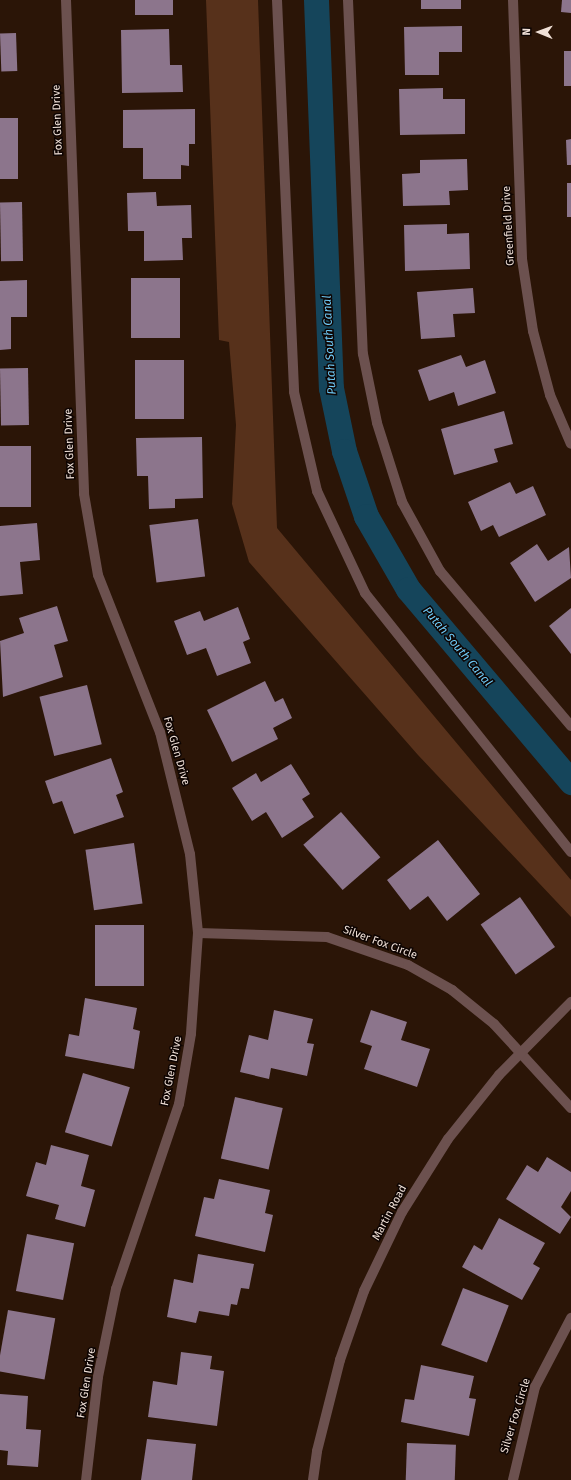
<!DOCTYPE html>
<style>
body{margin:0}
#map{position:relative;width:571px;height:1480px;overflow:hidden;background:#2b1507;font-family:"Fira Sans",sans-serif}
div>[style]{position:absolute}
.green>*{inset:0;background:#57311b}
.canal>*{height:25px;margin:-12.5px;padding:0 12.5px;transform-origin:12.5px;border-radius:12.5px;background:#15455b}
.building>*{inset:0;background:#8c758c;transform-origin:0 0}
.minor>*{height:10px;margin:-5px;padding:0 5px;transform-origin:5px;border-radius:5px;background:#6c514f}
span{translate:-50% -50%;white-space:nowrap;text-align:center;line-height:1.15;-webkit-text-stroke:3px #0d0402;paint-order:stroke}
.street-label{font-size:11px;color:#f1e1d8}
.water-label{font-size:12px;color:#6fcbf8;font-style:italic}
.north{position:absolute;left:519px;top:12px;width:40px;height:40px;-webkit-text-stroke:3px #0d0402;paint-order:stroke;rotate:271deg;font-size:11px;font-weight:700;line-height:16px;text-align:center;color:#f1e1d8}
.north::after{content:'';display:block;margin:auto;width:14px;height:18px;background:#f1e1d8;clip-path:polygon(50% 0,100% 100%,50% 72%,0 100%)}
</style>
<div id="map">
<div class="green">
<i style="clip-path:polygon(206px 0,258px 0,277px 528px,571px 880px,571px 917px,418px 755px,249px 562px,232px 504px,236px 425px,229px 342px,219px 340px)"></i>
</div>
<div class="canal">
<i style="left:316px;top:0;width:388px;rotate:87.8deg"></i>
<i style="left:331px;top:388px;width:64px;rotate:78.3deg"></i>
<i style="left:344px;top:451px;width:69px;rotate:71.3deg"></i>
<i style="left:366px;top:516px;width:84px;rotate:60.1deg"></i>
<i style="left:408px;top:589px;width:253px;rotate:49.8deg"></i>
</div>
<div class="building">
<i style="left:135px;top:0;width:38px;height:15px"></i>
<i style="left:421px;top:0;width:40px;height:9px"></i>
<i style="clip-path:polygon(562px 0,571px 0,571px 13px,561px 12px)"></i>
<i style="clip-path:polygon(462px 26px,462px 52px,439px 52px,439px 75px,405px 75px,404px 27px)"></i>
<i style="clip-path:polygon(169px 29px,170px 65px,182px 65px,183px 92px,122px 93px,121px 30px)"></i>
<i style="left:16px;top:33px;width:38px;height:16px;rotate:88deg"></i>
<i style="left:564px;top:51px;width:7px;height:35px"></i>
<i style="clip-path:polygon(443px 88px,443px 99px,465px 99px,465px 134px,400px 135px,399px 89px)"></i>
<i style="clip-path:polygon(195px 109px,195px 144px,189px 144px,189px 166px,181px 165px,181px 179px,143px 179px,143px 148px,123px 148px,123px 110px)"></i>
<i style="left:0;top:118px;width:18px;height:61px"></i>
<i style="clip-path:polygon(571px 139px,571px 165px,567px 165px,566px 140px)"></i>
<i style="clip-path:polygon(467px 159px,468px 190px,449px 191px,450px 205px,403px 206px,402px 174px,420px 173px,420px 160px)"></i>
<i style="left:567px;top:183px;width:4px;height:34px"></i>
<i style="clip-path:polygon(156px 192px,157px 206px,191px 205px,192px 238px,182px 238px,183px 260px,144px 261px,144px 231px,128px 231px,127px 193px)"></i>
<i style="left:22px;top:202px;width:59px;height:22px;rotate:89deg"></i>
<i style="clip-path:polygon(447px 224px,447px 234px,469px 233px,470px 269px,405px 271px,404px 225px)"></i>
<i style="left:131px;top:278px;width:49px;height:60px"></i>
<i style="clip-path:polygon(27px 280px,27px 317px,11px 317px,11px 349px,0 350px,0 281px)"></i>
<i style="clip-path:polygon(473px 288px,475px 313px,453px 314px,455px 337px,421px 339px,417px 292px)"></i>
<i style="clip-path:polygon(461px 355px,466px 367px,485px 360px,496px 393px,458px 406px,454px 392px,429px 401px,418px 370px)"></i>
<i style="left:135px;top:360px;width:49px;height:59px"></i>
<i style="left:28px;top:368px;width:57px;height:28px;rotate:89deg"></i>
<i style="clip-path:polygon(504px 411px,513px 444px,494px 449px,498px 462px,454px 475px,441px 429px)"></i>
<i style="clip-path:polygon(202px 437px,203px 498px,175px 499px,175px 508px,149px 509px,148px 476px,137px 476px,136px 438px)"></i>
<i style="left:0;top:446px;width:31px;height:61px"></i>
<i style="clip-path:polygon(510px 482px,516px 494px,533px 486px,546px 515px,499px 537px,493px 525px,481px 531px,468px 502px)"></i>
<i style="left:198px;top:519px;width:58px;height:49px;rotate:83deg"></i>
<i style="clip-path:polygon(37px 523px,40px 560px,20px 562px,23px 594px,0 596px,0 526px)"></i>
<i style="clip-path:polygon(537px 544px,548px 561px,569px 547px,571px 578px,535px 602px,510px 563px)"></i>
<i style="clip-path:polygon(57px 606px,68px 641px,54px 645px,63px 677px,3px 697px,0 641px,24px 633px,19px 618px)"></i>
<i style="clip-path:polygon(238px 607px,250px 639px,243px 642px,251px 663px,217px 676px,206px 648px,187px 655px,174px 621px,200px 611px,204px 621px)"></i>
<i style="clip-path:polygon(571px 608px,571px 654px,549px 626px)"></i>
<i style="clip-path:polygon(265px 681px,275px 702px,283px 698px,292px 718px,273px 728px,278px 739px,232px 762px,207px 710px)"></i>
<i style="left:87px;top:685px;width:61px;height:49px;rotate:76deg"></i>
<i style="clip-path:polygon(111px 758px,123px 792px,116px 795px,124px 817px,74px 834px,62px 801px,53px 804px,45px 781px)"></i>
<i style="clip-path:polygon(291px 764px,310px 794px,302px 799px,314px 817px,282px 838px,266px 812px,252px 821px,232px 788px,256px 773px,261px 782px)"></i>
<i style="left:341px;top:812px;width:60px;height:50px;rotate:49deg"></i>
<i style="clip-path:polygon(438px 840px,480px 894px,447px 921px,428px 896px,410px 910px,387px 880px)"></i>
<i style="left:134px;top:843px;width:61px;height:49px;rotate:82deg"></i>
<i style="left:520px;top:897px;width:61px;height:48px;rotate:55deg"></i>
<i style="left:95px;top:925px;width:49px;height:61px"></i>
<i style="clip-path:polygon(85px 998px,137px 1008px,133px 1029px,140px 1031px,134px 1069px,65px 1056px,69px 1034px,79px 1036px)"></i>
<i style="clip-path:polygon(274px 1010px,313px 1019px,307px 1043px,314px 1044px,307px 1076px,271px 1068px,269px 1079px,240px 1072px,249px 1035px,268px 1040px)"></i>
<i style="clip-path:polygon(371px 1010px,407px 1022px,401px 1040px,430px 1049px,417px 1087px,364px 1069px,372px 1046px,360px 1042px)"></i>
<i style="left:83px;top:1073px;width:49px;height:62px;rotate:17deg"></i>
<i style="left:235px;top:1097px;width:49px;height:63px;rotate:13deg"></i>
<i style="clip-path:polygon(51px 1145px,89px 1155px,81px 1186px,95px 1190px,85px 1227px,55px 1219px,59px 1205px,26px 1196px,36px 1162px,46px 1165px)"></i>
<i style="clip-path:polygon(547px 1157px,571px 1172px,571px 1191px,561px 1207px,571px 1217px,560px 1234px,506px 1199px,527px 1165px,538px 1172px)"></i>
<i style="clip-path:polygon(219px 1179px,270px 1190px,265px 1213px,273px 1215px,265px 1252px,195px 1236px,204px 1197px,214px 1199px)"></i>
<i style="clip-path:polygon(499px 1218px,545px 1243px,533px 1264px,540px 1268px,522px 1300px,462px 1267px,474px 1245px,482px 1250px)"></i>
<i style="left:27px;top:1234px;width:48px;height:58px;rotate:11deg"></i>
<i style="clip-path:polygon(198px 1254px,254px 1264px,249px 1289px,241px 1288px,237px 1305px,231px 1304px,229px 1316px,199px 1311px,196px 1323px,167px 1317px,174px 1279px,193px 1283px)"></i>
<i style="left:463px;top:1288px;width:49px;height:61px;rotate:21deg"></i>
<i style="left:8px;top:1310px;width:48px;height:62px;rotate:10deg"></i>
<i style="clip-path:polygon(181px 1352px,212px 1356px,210px 1369px,224px 1371px,217px 1426px,148px 1417px,153px 1381px,177px 1385px)"></i>
<i style="clip-path:polygon(421px 1365px,474px 1376px,469px 1398px,476px 1399px,469px 1436px,401px 1422px,405px 1399px,414px 1400px)"></i>
<i style="clip-path:polygon(0 1394px,28px 1396px,26px 1429px,41px 1430px,38px 1467px,7px 1465px,8px 1451px,0 1450px)"></i>
<i style="clip-path:polygon(147px 1439px,196px 1444px,192px 1480px,141px 1480px)"></i>
<i style="left:407px;top:1443px;width:49px;height:37px;rotate:2deg"></i>
</div>
<div class="minor">
<i style="left:66px;top:0;width:494px;rotate:87.9deg"></i>
<i style="left:84px;top:494px;width:82px;rotate:80.2deg"></i>
<i style="left:98px;top:575px;width:169px;rotate:68.5deg"></i>
<i style="left:160px;top:732px;width:126px;rotate:76.2deg"></i>
<i style="left:190px;top:854px;width:79px;rotate:84.2deg"></i>
<i style="left:198px;top:933px;width:101px;rotate:94deg"></i>
<i style="left:191px;top:1034px;width:71px;rotate:99.7deg"></i>
<i style="left:179px;top:1104px;width:195px;rotate:108.8deg"></i>
<i style="left:116px;top:1289px;width:90px;rotate:101.6deg"></i>
<i style="left:98px;top:1377px;width:104px;rotate:96.6deg"></i>
<i style="left:277px;top:0;width:392px;rotate:87.5deg"></i>
<i style="left:294px;top:392px;width:102px;rotate:76.9deg"></i>
<i style="left:317px;top:491px;width:113px;rotate:64.8deg"></i>
<i style="left:365px;top:593px;width:331px;rotate:51.5deg"></i>
<i style="left:348px;top:0;width:354px;rotate:87.6deg"></i>
<i style="left:363px;top:354px;width:70px;rotate:78.5deg"></i>
<i style="left:377px;top:423px;width:83px;rotate:72.4deg"></i>
<i style="left:402px;top:502px;width:79px;rotate:61.2deg"></i>
<i style="left:440px;top:571px;width:203px;rotate:49.8deg"></i>
<i style="left:513px;top:0;width:259px;rotate:88deg"></i>
<i style="left:522px;top:259px;width:73px;rotate:81.3deg"></i>
<i style="left:533px;top:331px;width:66px;rotate:75.1deg"></i>
<i style="left:550px;top:395px;width:53px;rotate:66.8deg"></i>
<i style="left:198px;top:933px;width:129px;rotate:1.8deg"></i>
<i style="left:327px;top:937px;width:86px;rotate:19.1deg"></i>
<i style="left:408px;top:965px;width:51px;rotate:29.6deg"></i>
<i style="left:452px;top:990px;width:54px;rotate:39deg"></i>
<i style="left:494px;top:1024px;width:114px;rotate:47.5deg"></i>
<i style="left:313px;top:1480px;width:29px;rotate:-82deg"></i>
<i style="left:317px;top:1451px;width:94px;rotate:-75.8deg"></i>
<i style="left:340px;top:1360px;width:73px;rotate:-70.8deg"></i>
<i style="left:364px;top:1291px;width:88px;rotate:-64.3deg"></i>
<i style="left:402px;top:1212px;width:86px;rotate:-57.8deg"></i>
<i style="left:448px;top:1139px;width:82px;rotate:-51.4deg"></i>
<i style="left:499px;top:1075px;width:103px;rotate:-45.4deg"></i>
<i style="left:513px;top:1480px;width:96px;rotate:-76.7deg"></i>
<i style="left:535px;top:1387px;width:78px;rotate:-62.4deg"></i>
</div>
<div class="street-label">
<span style="left:58px;top:120px;rotate:-92deg">Fox Glen Drive</span>
<span style="left:509px;top:226px;rotate:-93deg">Greenfield Drive</span>
<span style="left:70px;top:444px;rotate:-92deg">Fox Glen Drive</span>
<span style="left:176px;top:751px;rotate:74deg">Fox Glen Drive</span>
<span style="left:380px;top:943px;rotate:20deg">Silver Fox Circle</span>
<span style="left:172px;top:1071px;rotate:-79deg">Fox Glen Drive</span>
<span style="left:390px;top:1213px;rotate:-62deg">Martin Road</span>
<span style="left:87px;top:1383px;rotate:-81deg">Fox Glen Drive</span>
<span style="left:516px;top:1416px;rotate:-73deg">Silver Fox Circle</span>
</div>
<div class="water-label">
<span style="left:330px;top:345px;rotate:-93deg">Putah South Canal</span>
<span style="left:457px;top:647px;rotate:50deg">Putah South Canal</span>
</div>
<div class="north">N</div>
</div>
